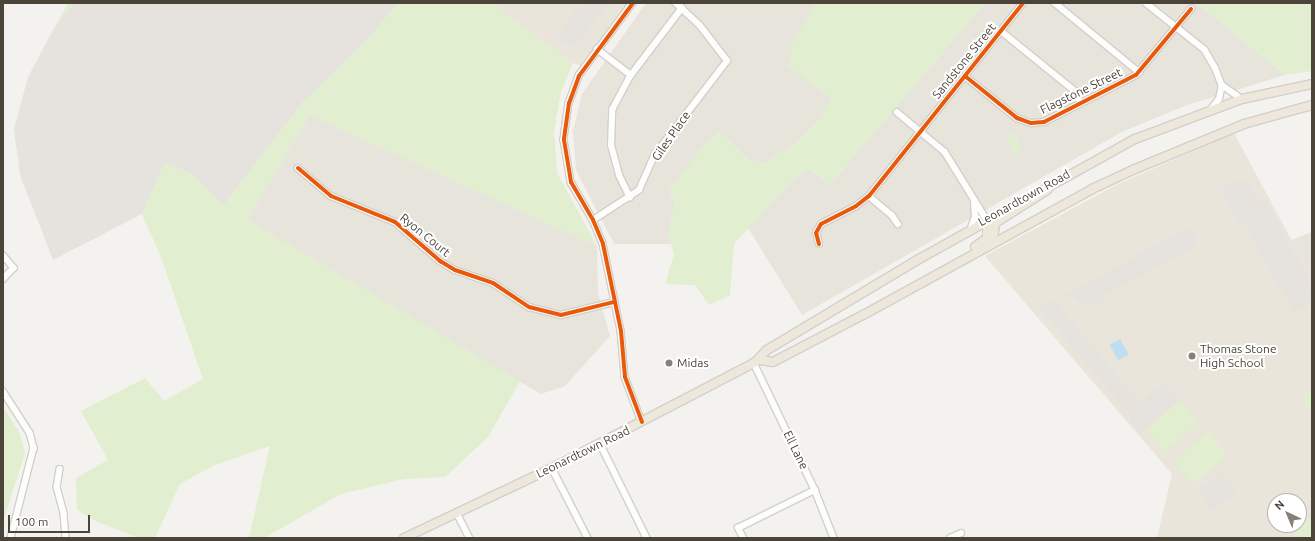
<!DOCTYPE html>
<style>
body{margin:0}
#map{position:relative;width:1315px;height:541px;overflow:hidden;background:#f4f2ee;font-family:Ubuntu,sans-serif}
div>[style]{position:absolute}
.residential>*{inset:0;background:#e7e4dc}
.industrial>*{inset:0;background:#e6e2de}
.education>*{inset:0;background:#eae5da}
.green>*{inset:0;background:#e1eecf;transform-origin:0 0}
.parking>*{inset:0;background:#e6e3df;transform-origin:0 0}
.water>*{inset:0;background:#c0ddf1;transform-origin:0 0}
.roads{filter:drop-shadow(1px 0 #d2d0cb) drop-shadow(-1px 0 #d2d0cb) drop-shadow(0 1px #d2d0cb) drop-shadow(0 -1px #d2d0cb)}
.minor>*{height:5.5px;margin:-2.75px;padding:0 2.75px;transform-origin:2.75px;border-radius:2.75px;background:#fdfdfc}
.highway>*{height:8px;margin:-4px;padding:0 4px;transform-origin:4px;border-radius:4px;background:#ede8db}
.cycleway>*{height:4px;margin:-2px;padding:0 2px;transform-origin:2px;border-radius:2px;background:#e8590c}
.dots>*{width:11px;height:11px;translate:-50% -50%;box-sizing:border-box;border:2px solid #fff;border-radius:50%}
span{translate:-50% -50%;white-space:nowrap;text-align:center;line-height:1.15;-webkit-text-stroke:4px #fff;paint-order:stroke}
.street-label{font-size:12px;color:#4b4439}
.poi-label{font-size:12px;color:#4b4439}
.left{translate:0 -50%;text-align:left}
.frame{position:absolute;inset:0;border:4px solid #4b4439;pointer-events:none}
.north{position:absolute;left:1267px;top:493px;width:40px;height:40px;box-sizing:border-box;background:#fff;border:1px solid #b7b4b0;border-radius:50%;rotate:316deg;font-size:11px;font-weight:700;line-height:16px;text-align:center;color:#4b4439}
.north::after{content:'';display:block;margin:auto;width:14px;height:18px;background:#868178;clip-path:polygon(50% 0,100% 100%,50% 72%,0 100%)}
.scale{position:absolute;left:8px;top:515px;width:82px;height:18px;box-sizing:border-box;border:2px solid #4b4439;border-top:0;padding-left:5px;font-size:12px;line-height:14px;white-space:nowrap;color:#4b4439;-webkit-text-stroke:3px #fff;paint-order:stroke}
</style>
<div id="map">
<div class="residential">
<i style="clip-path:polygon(646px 3px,816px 3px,793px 43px,832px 98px,820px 119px,794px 145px,765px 163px,750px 161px,719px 132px,669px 191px,675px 205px,668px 235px,671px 244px,614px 244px,576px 170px,573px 131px,582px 94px)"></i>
<i style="clip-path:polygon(985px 3px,1197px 3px,1285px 75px,1187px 105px,1122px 132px,802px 315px,748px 228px,793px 179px,810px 169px,830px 184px)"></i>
<i style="clip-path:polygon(310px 115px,597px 246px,598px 293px,610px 336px,565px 386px,541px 394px,247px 220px)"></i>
<i style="clip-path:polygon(1312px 232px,1312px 278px,1291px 240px)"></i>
</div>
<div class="industrial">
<i style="clip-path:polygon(74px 3px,398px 3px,365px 42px,302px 103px,224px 205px,192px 174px,165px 163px,142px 214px,53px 260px,20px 175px,14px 129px,28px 77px,53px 30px)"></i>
</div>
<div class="education">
<i style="clip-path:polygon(490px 3px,628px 3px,581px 66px,573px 63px)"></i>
<i style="clip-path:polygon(evenodd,1234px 133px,1312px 278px,1312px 538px,1157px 538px,1172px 474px,985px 256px,1114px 186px,1234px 133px,1275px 501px,1299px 501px,1299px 525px,1275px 525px,1275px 501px)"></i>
</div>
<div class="green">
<i style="clip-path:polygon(68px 3px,74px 3px,53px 30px)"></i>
<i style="clip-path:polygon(398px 3px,490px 3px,573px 63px,561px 92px,554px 131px,557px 173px,597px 246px,310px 115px,247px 220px,520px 381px,488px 437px,445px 477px,404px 479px,341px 494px,264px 538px,249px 538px,270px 446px,215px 465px,180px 484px,155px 538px,138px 538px,98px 522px,77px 510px,76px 478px,108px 460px,81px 411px,145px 378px,164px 401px,203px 379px,161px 257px,142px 214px,165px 163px,192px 174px,224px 205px,302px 103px,365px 42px)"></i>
<i style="clip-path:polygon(816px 3px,985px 3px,830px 184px,810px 169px,793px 179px,734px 244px,730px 295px,709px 305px,695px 285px,665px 284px,674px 254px,668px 235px,675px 205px,669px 191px,703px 146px,719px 132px,750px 161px,765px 163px,794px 145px,820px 119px,832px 98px,788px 67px,793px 43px)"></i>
<i style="clip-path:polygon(1197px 3px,1312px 3px,1312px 71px,1285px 75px)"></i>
<i style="left:1016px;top:133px;width:18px;height:9px;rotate:74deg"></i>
<i style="clip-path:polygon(1312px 391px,1312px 415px,1302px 397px)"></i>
<i style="left:1180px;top:400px;width:30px;height:45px;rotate:50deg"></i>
<i style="clip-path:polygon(3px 407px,20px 433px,25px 453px,3px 522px)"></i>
<i style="left:1208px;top:432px;width:30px;height:45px;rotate:49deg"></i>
<i style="clip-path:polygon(1312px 520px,1312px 538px,1294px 538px,1294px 530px)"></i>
</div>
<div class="parking">
<i style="clip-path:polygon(580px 3px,609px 3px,578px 43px,574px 46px,566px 46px,560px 41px,559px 34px)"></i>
<i style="clip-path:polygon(1239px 179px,1250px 184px,1261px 203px,1268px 203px,1312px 285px,1312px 303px,1294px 313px,1246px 229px,1249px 227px,1246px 223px,1240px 224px,1219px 190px)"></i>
<i style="clip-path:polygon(1186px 229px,1193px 232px,1197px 247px,1102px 297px,1103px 302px,1078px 304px,1077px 299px,1062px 296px)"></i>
<i style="clip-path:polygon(1055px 300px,1140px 402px,1162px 383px,1180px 400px,1141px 434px,1128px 419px,1131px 416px,1038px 307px)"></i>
<i style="left:1220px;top:472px;width:26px;height:30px;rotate:50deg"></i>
</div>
<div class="water">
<i style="left:1120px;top:339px;width:18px;height:12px;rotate:61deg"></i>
</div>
<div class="roads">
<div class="minor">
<i style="left:633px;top:3px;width:91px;rotate:126.5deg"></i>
<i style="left:579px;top:76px;width:29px;rotate:110deg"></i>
<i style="left:569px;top:103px;width:37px;rotate:98deg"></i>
<i style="left:564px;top:140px;width:43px;rotate:80.5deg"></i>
<i style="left:571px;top:182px;width:44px;rotate:59.9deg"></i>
<i style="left:593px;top:220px;width:26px;rotate:67deg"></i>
<i style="left:603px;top:244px;width:89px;rotate:78.3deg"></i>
<i style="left:621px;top:331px;width:46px;rotate:85deg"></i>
<i style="left:625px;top:377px;width:48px;rotate:69.3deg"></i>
<i style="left:1055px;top:3px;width:109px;rotate:39.4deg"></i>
<i style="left:1146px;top:3px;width:75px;rotate:38.5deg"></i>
<i style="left:1205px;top:50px;width:20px;rotate:60deg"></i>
<i style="left:1215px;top:67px;width:19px;rotate:69deg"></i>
<i style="left:1001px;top:31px;width:95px;rotate:39deg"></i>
<i style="left:1075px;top:91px;width:13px;rotate:63deg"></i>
<i style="left:597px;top:49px;width:43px;rotate:37.4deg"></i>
<i style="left:965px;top:76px;width:67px;rotate:38.9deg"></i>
<i style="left:1017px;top:118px;width:15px;rotate:20deg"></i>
<i style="left:1031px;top:123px;width:13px;rotate:-4deg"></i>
<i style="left:1044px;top:122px;width:103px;rotate:-27.1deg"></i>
<i style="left:1136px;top:75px;width:86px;rotate:-50.2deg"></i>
<i style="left:1212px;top:108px;width:11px;rotate:-52deg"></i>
<i style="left:1219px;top:99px;width:14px;rotate:-78deg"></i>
<i style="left:1222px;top:85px;width:24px;rotate:35deg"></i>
<i style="left:897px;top:112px;width:62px;rotate:39.8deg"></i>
<i style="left:945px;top:152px;width:80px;rotate:58.3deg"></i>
<i style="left:298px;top:168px;width:43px;rotate:40.3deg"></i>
<i style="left:331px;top:196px;width:69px;rotate:22.1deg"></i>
<i style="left:395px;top:222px;width:60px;rotate:40.9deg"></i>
<i style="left:440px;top:261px;width:17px;rotate:31deg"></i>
<i style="left:455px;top:270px;width:40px;rotate:18.9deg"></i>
<i style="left:493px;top:283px;width:43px;rotate:33.7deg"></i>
<i style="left:529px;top:307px;width:33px;rotate:14deg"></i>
<i style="left:561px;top:315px;width:55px;rotate:-13.8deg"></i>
<i style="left:869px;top:196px;width:30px;rotate:40deg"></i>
<i style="left:892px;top:215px;width:11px;rotate:56deg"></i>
<i style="left:630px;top:198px;width:25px;rotate:-116deg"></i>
<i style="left:619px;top:175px;width:30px;rotate:-105deg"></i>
<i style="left:611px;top:146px;width:36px;rotate:-88deg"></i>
<i style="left:612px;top:110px;width:40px;rotate:-62deg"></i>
<i style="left:631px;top:75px;width:84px;rotate:-52.7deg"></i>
<i style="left:593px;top:220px;width:55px;rotate:-33.1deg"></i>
<i style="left:639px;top:190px;width:37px;rotate:-66deg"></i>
<i style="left:654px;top:156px;width:120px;rotate:-52.5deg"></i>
<i style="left:727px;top:61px;width:44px;rotate:-127.6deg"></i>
<i style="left:700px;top:26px;width:34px;rotate:-137deg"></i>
<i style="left:971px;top:228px;width:12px;rotate:-70deg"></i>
<i style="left:975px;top:217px;width:14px;rotate:-94deg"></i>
<i style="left:819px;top:244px;width:11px;rotate:-105deg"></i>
<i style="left:816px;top:233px;width:10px;rotate:-61deg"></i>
<i style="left:821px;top:224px;width:39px;rotate:-27deg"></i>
<i style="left:856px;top:206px;width:16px;rotate:-38deg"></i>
<i style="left:869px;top:196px;width:247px;rotate:-51.4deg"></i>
<i style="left:3px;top:255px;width:17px;rotate:50deg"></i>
<i style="left:14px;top:268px;width:16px;rotate:133deg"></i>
<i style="left:754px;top:363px;width:141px;rotate:64.3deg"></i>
<i style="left:815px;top:490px;width:52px;rotate:68.4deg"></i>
<i style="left:3px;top:391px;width:50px;rotate:57.3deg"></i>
<i style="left:30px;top:433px;width:16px;rotate:75deg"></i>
<i style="left:34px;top:448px;width:93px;rotate:104.3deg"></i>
<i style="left:600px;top:443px;width:106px;rotate:63.7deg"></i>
<i style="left:552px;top:468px;width:79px;rotate:62.8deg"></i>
<i style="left:60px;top:469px;width:18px;rotate:99deg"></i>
<i style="left:57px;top:487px;width:28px;rotate:75deg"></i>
<i style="left:64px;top:514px;width:24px;rotate:85deg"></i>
<i style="left:457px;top:513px;width:28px;rotate:63deg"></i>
<i style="left:743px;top:538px;width:11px;rotate:-117deg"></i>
<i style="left:738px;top:528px;width:86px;rotate:-26.3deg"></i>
<i style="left:950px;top:538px;width:12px;rotate:-24deg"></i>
</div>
<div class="highway">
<i style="left:993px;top:242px;width:19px;rotate:-84deg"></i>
<i style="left:995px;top:223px;width:62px;rotate:-32.4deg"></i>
<i style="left:975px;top:247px;width:15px;rotate:-37deg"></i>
<i style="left:987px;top:238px;width:18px;rotate:-90deg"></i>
<i style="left:759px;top:360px;width:14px;rotate:8deg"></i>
<i style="left:773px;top:362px;width:104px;rotate:-27.6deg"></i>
<i style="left:865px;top:314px;width:259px;rotate:-28.8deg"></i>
<i style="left:1092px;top:189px;width:47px;rotate:-24.9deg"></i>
<i style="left:1135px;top:169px;width:118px;rotate:-22.4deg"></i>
<i style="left:1244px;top:124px;width:71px;rotate:-15.6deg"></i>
<i style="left:404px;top:538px;width:164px;rotate:-25.3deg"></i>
<i style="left:552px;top:468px;width:228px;rotate:-27.5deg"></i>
<i style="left:754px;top:363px;width:18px;rotate:-45deg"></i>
<i style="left:767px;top:350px;width:177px;rotate:-30.9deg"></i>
<i style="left:919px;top:259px;width:247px;rotate:-29.1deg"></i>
<i style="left:1135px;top:139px;width:114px;rotate:-20.5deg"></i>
<i style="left:1242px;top:99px;width:72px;rotate:-12.1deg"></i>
</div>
</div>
<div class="cycleway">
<i style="left:633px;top:3px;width:91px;rotate:126.5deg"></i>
<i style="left:579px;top:76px;width:29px;rotate:110deg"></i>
<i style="left:569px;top:103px;width:37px;rotate:98deg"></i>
<i style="left:564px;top:140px;width:43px;rotate:80.5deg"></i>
<i style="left:571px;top:182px;width:44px;rotate:59.9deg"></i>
<i style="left:593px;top:220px;width:26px;rotate:67deg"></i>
<i style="left:603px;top:244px;width:89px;rotate:78.3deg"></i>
<i style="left:621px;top:331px;width:46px;rotate:85deg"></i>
<i style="left:625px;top:377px;width:48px;rotate:69.3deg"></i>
<i style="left:965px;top:76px;width:67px;rotate:38.9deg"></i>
<i style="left:1017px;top:118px;width:15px;rotate:20deg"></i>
<i style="left:1031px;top:123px;width:13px;rotate:-4deg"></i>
<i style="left:1044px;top:122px;width:103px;rotate:-27.1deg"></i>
<i style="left:1136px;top:75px;width:86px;rotate:-50.2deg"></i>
<i style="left:298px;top:168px;width:43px;rotate:40.3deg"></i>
<i style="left:331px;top:196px;width:69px;rotate:22.1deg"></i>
<i style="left:395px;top:222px;width:60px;rotate:40.9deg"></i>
<i style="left:440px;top:261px;width:17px;rotate:31deg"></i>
<i style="left:455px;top:270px;width:40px;rotate:18.9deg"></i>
<i style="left:493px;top:283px;width:43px;rotate:33.7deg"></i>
<i style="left:529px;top:307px;width:33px;rotate:14deg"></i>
<i style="left:561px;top:315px;width:55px;rotate:-13.8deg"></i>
<i style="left:819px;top:244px;width:11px;rotate:-105deg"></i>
<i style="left:816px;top:233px;width:10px;rotate:-61deg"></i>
<i style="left:821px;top:224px;width:39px;rotate:-27deg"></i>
<i style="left:856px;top:206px;width:16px;rotate:-38deg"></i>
<i style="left:869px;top:196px;width:247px;rotate:-51.4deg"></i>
</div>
<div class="dots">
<i style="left:1192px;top:356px;background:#868178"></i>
<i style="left:669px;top:363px;background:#868178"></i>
</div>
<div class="street-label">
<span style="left:964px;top:61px;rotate:-51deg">Sandstone Street</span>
<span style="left:1081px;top:91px;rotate:-26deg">Flagstone Street</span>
<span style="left:671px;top:136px;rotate:-55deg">Giles Place</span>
<span style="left:1024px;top:198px;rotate:-29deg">Leonardtown Road</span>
<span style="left:425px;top:235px;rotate:39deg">Ryon Court</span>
<span style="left:796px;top:450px;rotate:64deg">Ell Lane</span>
<span style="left:583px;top:452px;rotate:-26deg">Leonardtown Road</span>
</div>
<div class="poi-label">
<span class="left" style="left:1200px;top:356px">Thomas Stone<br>High School</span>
<span class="left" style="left:677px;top:363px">Midas</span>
</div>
<div class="frame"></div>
<div class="north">N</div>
<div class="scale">100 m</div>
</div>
